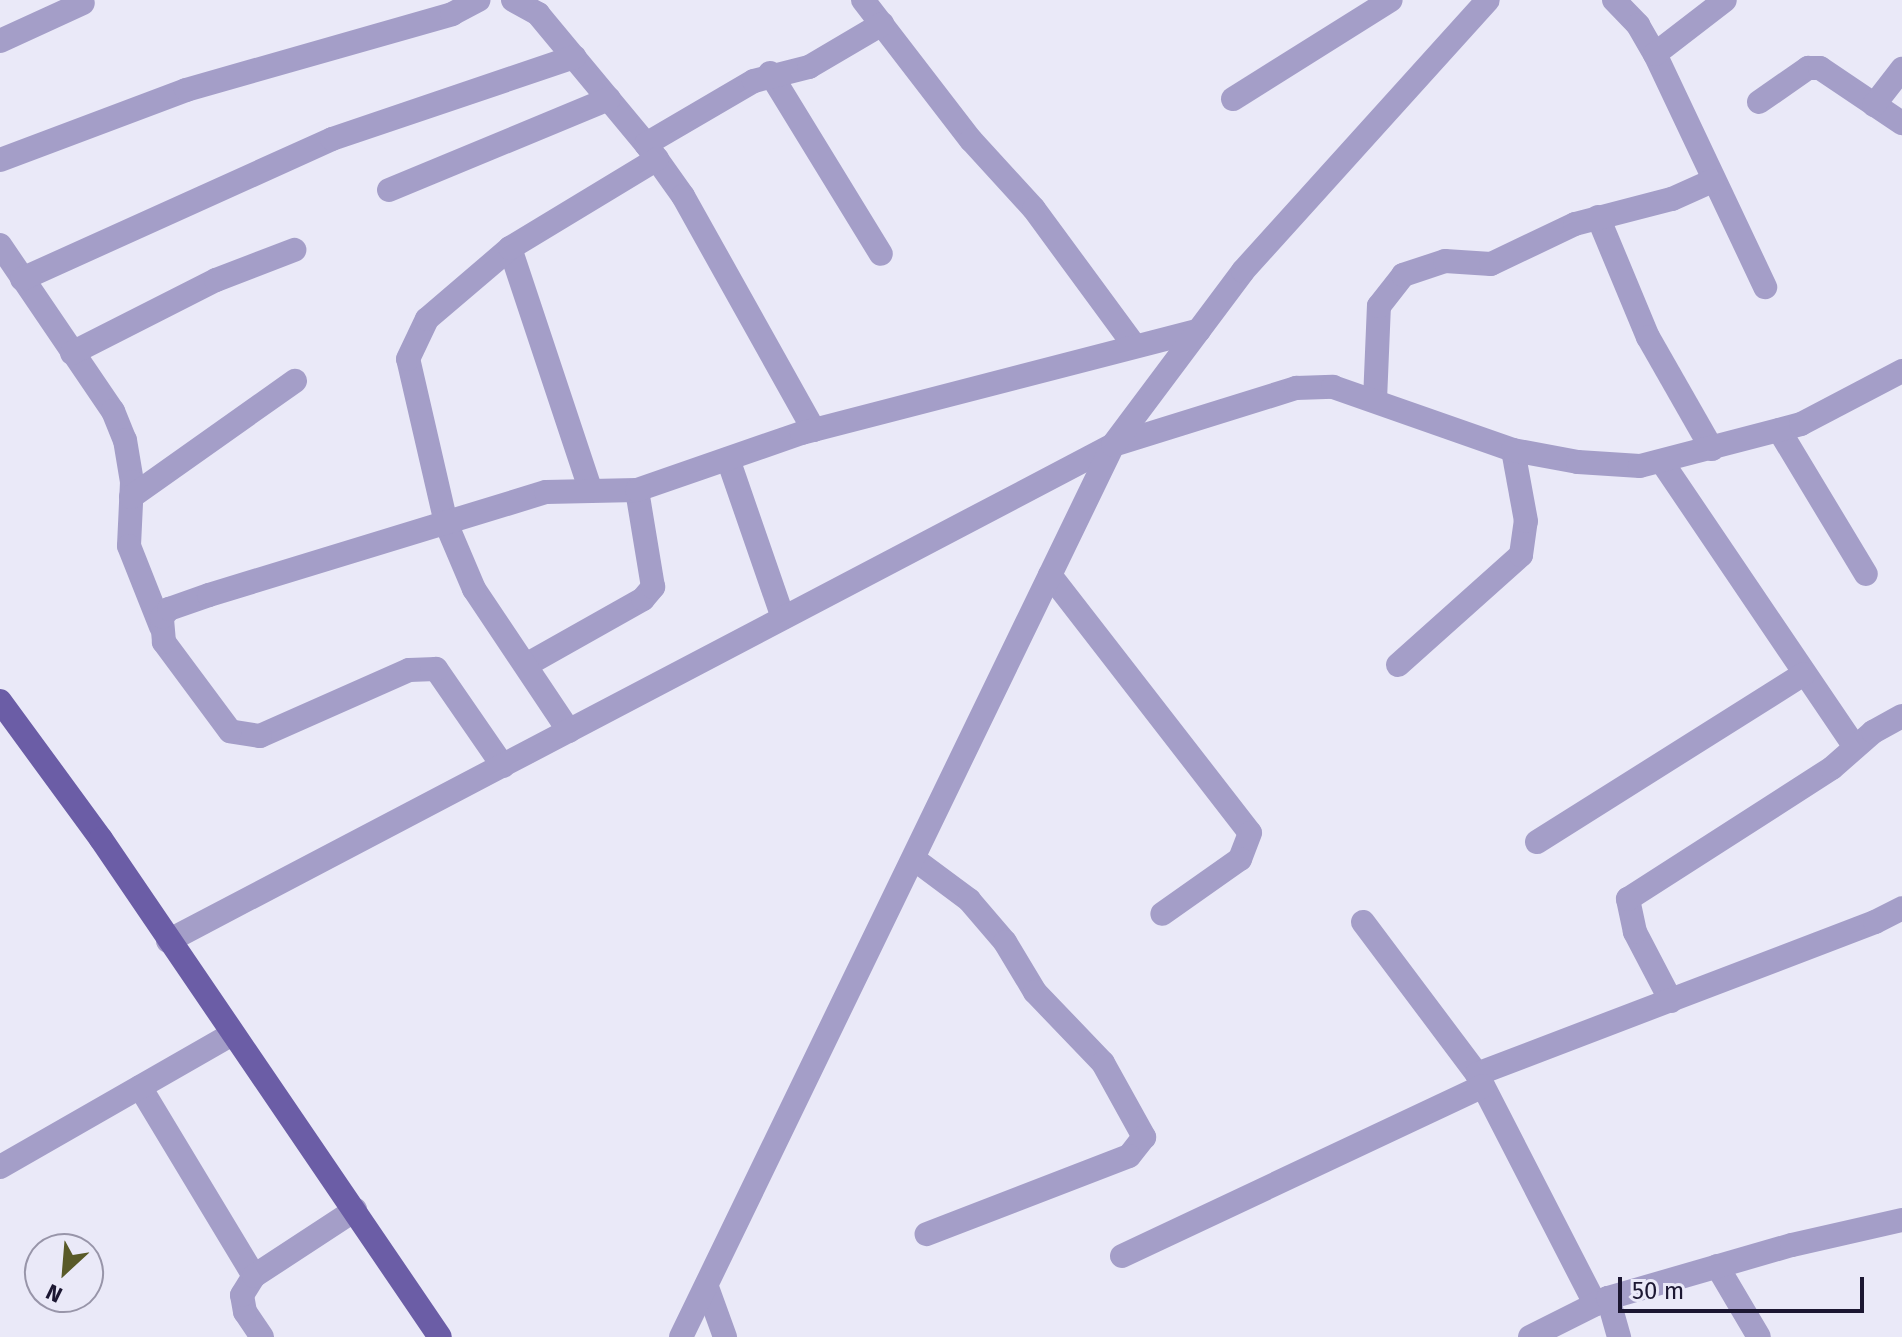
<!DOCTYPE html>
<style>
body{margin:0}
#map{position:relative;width:1902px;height:1337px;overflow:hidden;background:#eae9f8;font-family:"Fira Sans",sans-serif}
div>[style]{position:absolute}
.minor>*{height:24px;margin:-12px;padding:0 12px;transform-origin:12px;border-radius:12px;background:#a49ec8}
.major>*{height:24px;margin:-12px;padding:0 12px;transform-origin:12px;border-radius:12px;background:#6b5da6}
span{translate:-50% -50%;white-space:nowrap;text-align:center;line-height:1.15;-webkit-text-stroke:6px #eae9f8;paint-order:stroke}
.north{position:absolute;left:24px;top:1233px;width:80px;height:80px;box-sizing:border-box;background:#eae9f8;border:2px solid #9895a9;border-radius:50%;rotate:206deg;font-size:22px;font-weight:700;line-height:32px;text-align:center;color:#1c1732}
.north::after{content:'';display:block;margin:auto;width:28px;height:36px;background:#595a28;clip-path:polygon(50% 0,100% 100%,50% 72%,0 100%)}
.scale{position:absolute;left:1618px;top:1277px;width:246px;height:36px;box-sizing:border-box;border:4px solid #1c1732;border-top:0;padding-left:10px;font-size:24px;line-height:28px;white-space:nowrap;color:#1c1732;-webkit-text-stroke:6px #eae9f8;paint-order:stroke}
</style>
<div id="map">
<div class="minor">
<i style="left:513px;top:0;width:29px;rotate:29deg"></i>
<i style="left:538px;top:14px;width:169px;rotate:50.3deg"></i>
<i style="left:646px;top:144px;width:64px;rotate:54.6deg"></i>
<i style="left:683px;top:196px;width:268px;rotate:60.8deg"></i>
<i style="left:863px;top:0;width:177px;rotate:52.4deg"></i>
<i style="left:971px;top:140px;width:93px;rotate:47.6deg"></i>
<i style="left:1034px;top:209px;width:169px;rotate:53.7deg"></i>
<i style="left:1614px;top:0;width:35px;rotate:46deg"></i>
<i style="left:1638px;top:25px;width:34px;rotate:60deg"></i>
<i style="left:1655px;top:54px;width:258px;rotate:64.7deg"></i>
<i style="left:0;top:41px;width:91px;rotate:-24.6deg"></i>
<i style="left:1655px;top:54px;width:88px;rotate:-37.6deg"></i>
<i style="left:770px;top:73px;width:212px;rotate:58.5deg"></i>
<i style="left:1233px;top:99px;width:186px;rotate:-32.1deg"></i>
<i style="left:1759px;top:102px;width:60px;rotate:-34.8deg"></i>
<i style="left:1808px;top:68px;width:12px"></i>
<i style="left:1820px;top:68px;width:99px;rotate:33.9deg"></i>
<i style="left:1874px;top:105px;width:46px;rotate:-52.1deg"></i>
<i style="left:646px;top:144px;width:125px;rotate:-30.3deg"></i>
<i style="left:754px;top:81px;width:57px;rotate:-14.3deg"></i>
<i style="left:809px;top:67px;width:85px;rotate:-30.5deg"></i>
<i style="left:0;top:160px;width:199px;rotate:-20.6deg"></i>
<i style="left:186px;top:90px;width:277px;rotate:-15.9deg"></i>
<i style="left:452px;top:14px;width:30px;rotate:-28deg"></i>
<i style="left:389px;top:190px;width:238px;rotate:-22.5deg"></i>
<i style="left:1598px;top:217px;width:130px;rotate:67.4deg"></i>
<i style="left:1648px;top:337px;width:129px;rotate:60.3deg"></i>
<i style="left:0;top:245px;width:201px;rotate:55.8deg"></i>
<i style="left:113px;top:411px;width:31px;rotate:68deg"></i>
<i style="left:125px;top:440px;width:43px;rotate:80.5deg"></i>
<i style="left:132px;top:482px;width:64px;rotate:92.7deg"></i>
<i style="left:129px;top:546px;width:87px;rotate:68.4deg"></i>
<i style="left:510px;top:248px;width:256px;rotate:71.6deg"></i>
<i style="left:22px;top:279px;width:340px;rotate:-24.3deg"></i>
<i style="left:332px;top:139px;width:256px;rotate:-18.7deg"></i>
<i style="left:72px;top:353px;width:161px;rotate:-26.9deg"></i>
<i style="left:216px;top:280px;width:84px;rotate:-21deg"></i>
<i style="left:1375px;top:400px;width:94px;rotate:-87.6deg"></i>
<i style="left:1379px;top:306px;width:39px;rotate:-52deg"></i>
<i style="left:1403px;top:275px;width:44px;rotate:-18.4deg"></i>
<i style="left:1445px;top:261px;width:46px;rotate:3.7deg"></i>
<i style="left:1491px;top:264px;width:93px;rotate:-25.5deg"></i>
<i style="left:1575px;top:224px;width:100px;rotate:-14.5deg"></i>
<i style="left:1672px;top:199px;width:44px;rotate:-24.2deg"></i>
<i style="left:1779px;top:430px;width:168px;rotate:58.9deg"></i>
<i style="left:728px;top:459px;width:168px;rotate:70.9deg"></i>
<i style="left:1662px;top:462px;width:343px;rotate:55.9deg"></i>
<i style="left:131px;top:497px;width:201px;rotate:-35.3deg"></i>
<i style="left:1050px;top:575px;width:326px;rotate:52.2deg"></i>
<i style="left:1250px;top:833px;width:28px;rotate:111deg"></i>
<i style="left:1240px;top:859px;width:95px;rotate:144.8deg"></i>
<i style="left:526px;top:665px;width:134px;rotate:-29.4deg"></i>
<i style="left:643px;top:599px;width:16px;rotate:-50deg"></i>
<i style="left:653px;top:587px;width:98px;rotate:-99.4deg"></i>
<i style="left:1398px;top:665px;width:165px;rotate:-41.8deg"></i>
<i style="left:1521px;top:555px;width:34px;rotate:-82deg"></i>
<i style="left:1526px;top:521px;width:72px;rotate:-100.4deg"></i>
<i style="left:569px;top:731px;width:171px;rotate:-123.8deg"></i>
<i style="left:474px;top:589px;width:72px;rotate:-113deg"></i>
<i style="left:446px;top:523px;width:168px;rotate:-103deg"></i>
<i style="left:408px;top:359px;width:44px;rotate:-64.6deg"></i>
<i style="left:427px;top:319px;width:109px;rotate:-40.5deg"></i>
<i style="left:510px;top:248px;width:172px;rotate:-31.2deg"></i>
<i style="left:503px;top:766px;width:118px;rotate:-124.6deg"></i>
<i style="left:436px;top:669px;width:27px;rotate:178deg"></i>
<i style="left:409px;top:670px;width:163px;rotate:156.1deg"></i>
<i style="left:260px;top:736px;width:30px;rotate:-171deg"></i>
<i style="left:230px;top:731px;width:111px;rotate:-126.6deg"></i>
<i style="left:164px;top:642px;width:25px;rotate:-95deg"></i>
<i style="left:162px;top:617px;width:11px;rotate:-49deg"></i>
<i style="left:169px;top:609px;width:42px;rotate:-19.3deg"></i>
<i style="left:209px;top:595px;width:352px;rotate:-17deg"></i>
<i style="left:546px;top:492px;width:91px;rotate:-1.3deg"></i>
<i style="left:637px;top:490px;width:175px;rotate:-19.1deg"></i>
<i style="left:802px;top:433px;width:410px;rotate:-14.5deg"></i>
<i style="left:1537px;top:842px;width:315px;rotate:-32.2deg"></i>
<i style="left:914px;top:859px;width:69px;rotate:36.7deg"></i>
<i style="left:969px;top:900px;width:55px;rotate:49.4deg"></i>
<i style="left:1005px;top:942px;width:58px;rotate:59deg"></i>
<i style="left:1035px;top:992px;width:98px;rotate:46.2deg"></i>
<i style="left:1103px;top:1063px;width:85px;rotate:61deg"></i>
<i style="left:1144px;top:1137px;width:24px;rotate:128deg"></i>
<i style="left:1129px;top:1156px;width:217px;rotate:158.9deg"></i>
<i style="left:1363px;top:922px;width:190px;rotate:53.1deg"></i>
<i style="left:1477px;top:1074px;width:259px;rotate:62.8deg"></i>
<i style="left:168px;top:941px;width:1067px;rotate:-27.69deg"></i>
<i style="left:1113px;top:445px;width:192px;rotate:-17.3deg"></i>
<i style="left:1296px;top:388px;width:37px;rotate:-2deg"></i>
<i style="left:1333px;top:387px;width:191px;rotate:19.3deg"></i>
<i style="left:1513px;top:450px;width:66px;rotate:10.5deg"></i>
<i style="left:1578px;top:462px;width:62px;rotate:3.7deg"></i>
<i style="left:1640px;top:466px;width:166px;rotate:-14.6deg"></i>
<i style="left:1801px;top:424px;width:114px;rotate:-27.7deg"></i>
<i style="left:1671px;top:1001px;width:78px;rotate:-117.6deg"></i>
<i style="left:1635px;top:932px;width:34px;rotate:-102deg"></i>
<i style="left:1628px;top:899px;width:242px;rotate:-32.7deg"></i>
<i style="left:1832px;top:768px;width:55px;rotate:-41.3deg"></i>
<i style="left:1873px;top:732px;width:33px;rotate:-29deg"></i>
<i style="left:1477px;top:1074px;width:426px;rotate:-20.9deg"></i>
<i style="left:1875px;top:922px;width:30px;rotate:-27deg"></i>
<i style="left:140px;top:1087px;width:221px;rotate:58.9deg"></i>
<i style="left:0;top:1167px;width:267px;rotate:-29.8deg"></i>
<i style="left:1122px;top:1256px;width:399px;rotate:-25.2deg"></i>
<i style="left:1717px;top:1266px;width:82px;rotate:59.4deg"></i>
<i style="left:708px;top:1290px;width:50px;rotate:70.1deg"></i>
<i style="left:1608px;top:1298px;width:41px;rotate:74.2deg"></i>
<i style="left:262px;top:1337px;width:30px;rotate:-124deg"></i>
<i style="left:245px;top:1312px;width:17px;rotate:-100deg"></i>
<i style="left:242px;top:1295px;width:22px;rotate:-58deg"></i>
<i style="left:254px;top:1276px;width:121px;rotate:-33.2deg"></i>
<i style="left:681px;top:1337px;width:991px;rotate:-64.16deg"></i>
<i style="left:1113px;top:445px;width:217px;rotate:-53.2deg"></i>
<i style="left:1243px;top:271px;width:365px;rotate:-47.9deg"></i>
<i style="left:1530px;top:1337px;width:87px;rotate:-26.6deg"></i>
<i style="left:1608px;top:1298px;width:191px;rotate:-16.1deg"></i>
<i style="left:1792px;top:1245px;width:113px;rotate:-12.8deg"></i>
</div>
<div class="major">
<i style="left:0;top:701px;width:171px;rotate:53.8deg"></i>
<i style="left:101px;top:839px;width:602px;rotate:55.76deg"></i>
</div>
<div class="north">N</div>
<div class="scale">50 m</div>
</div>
